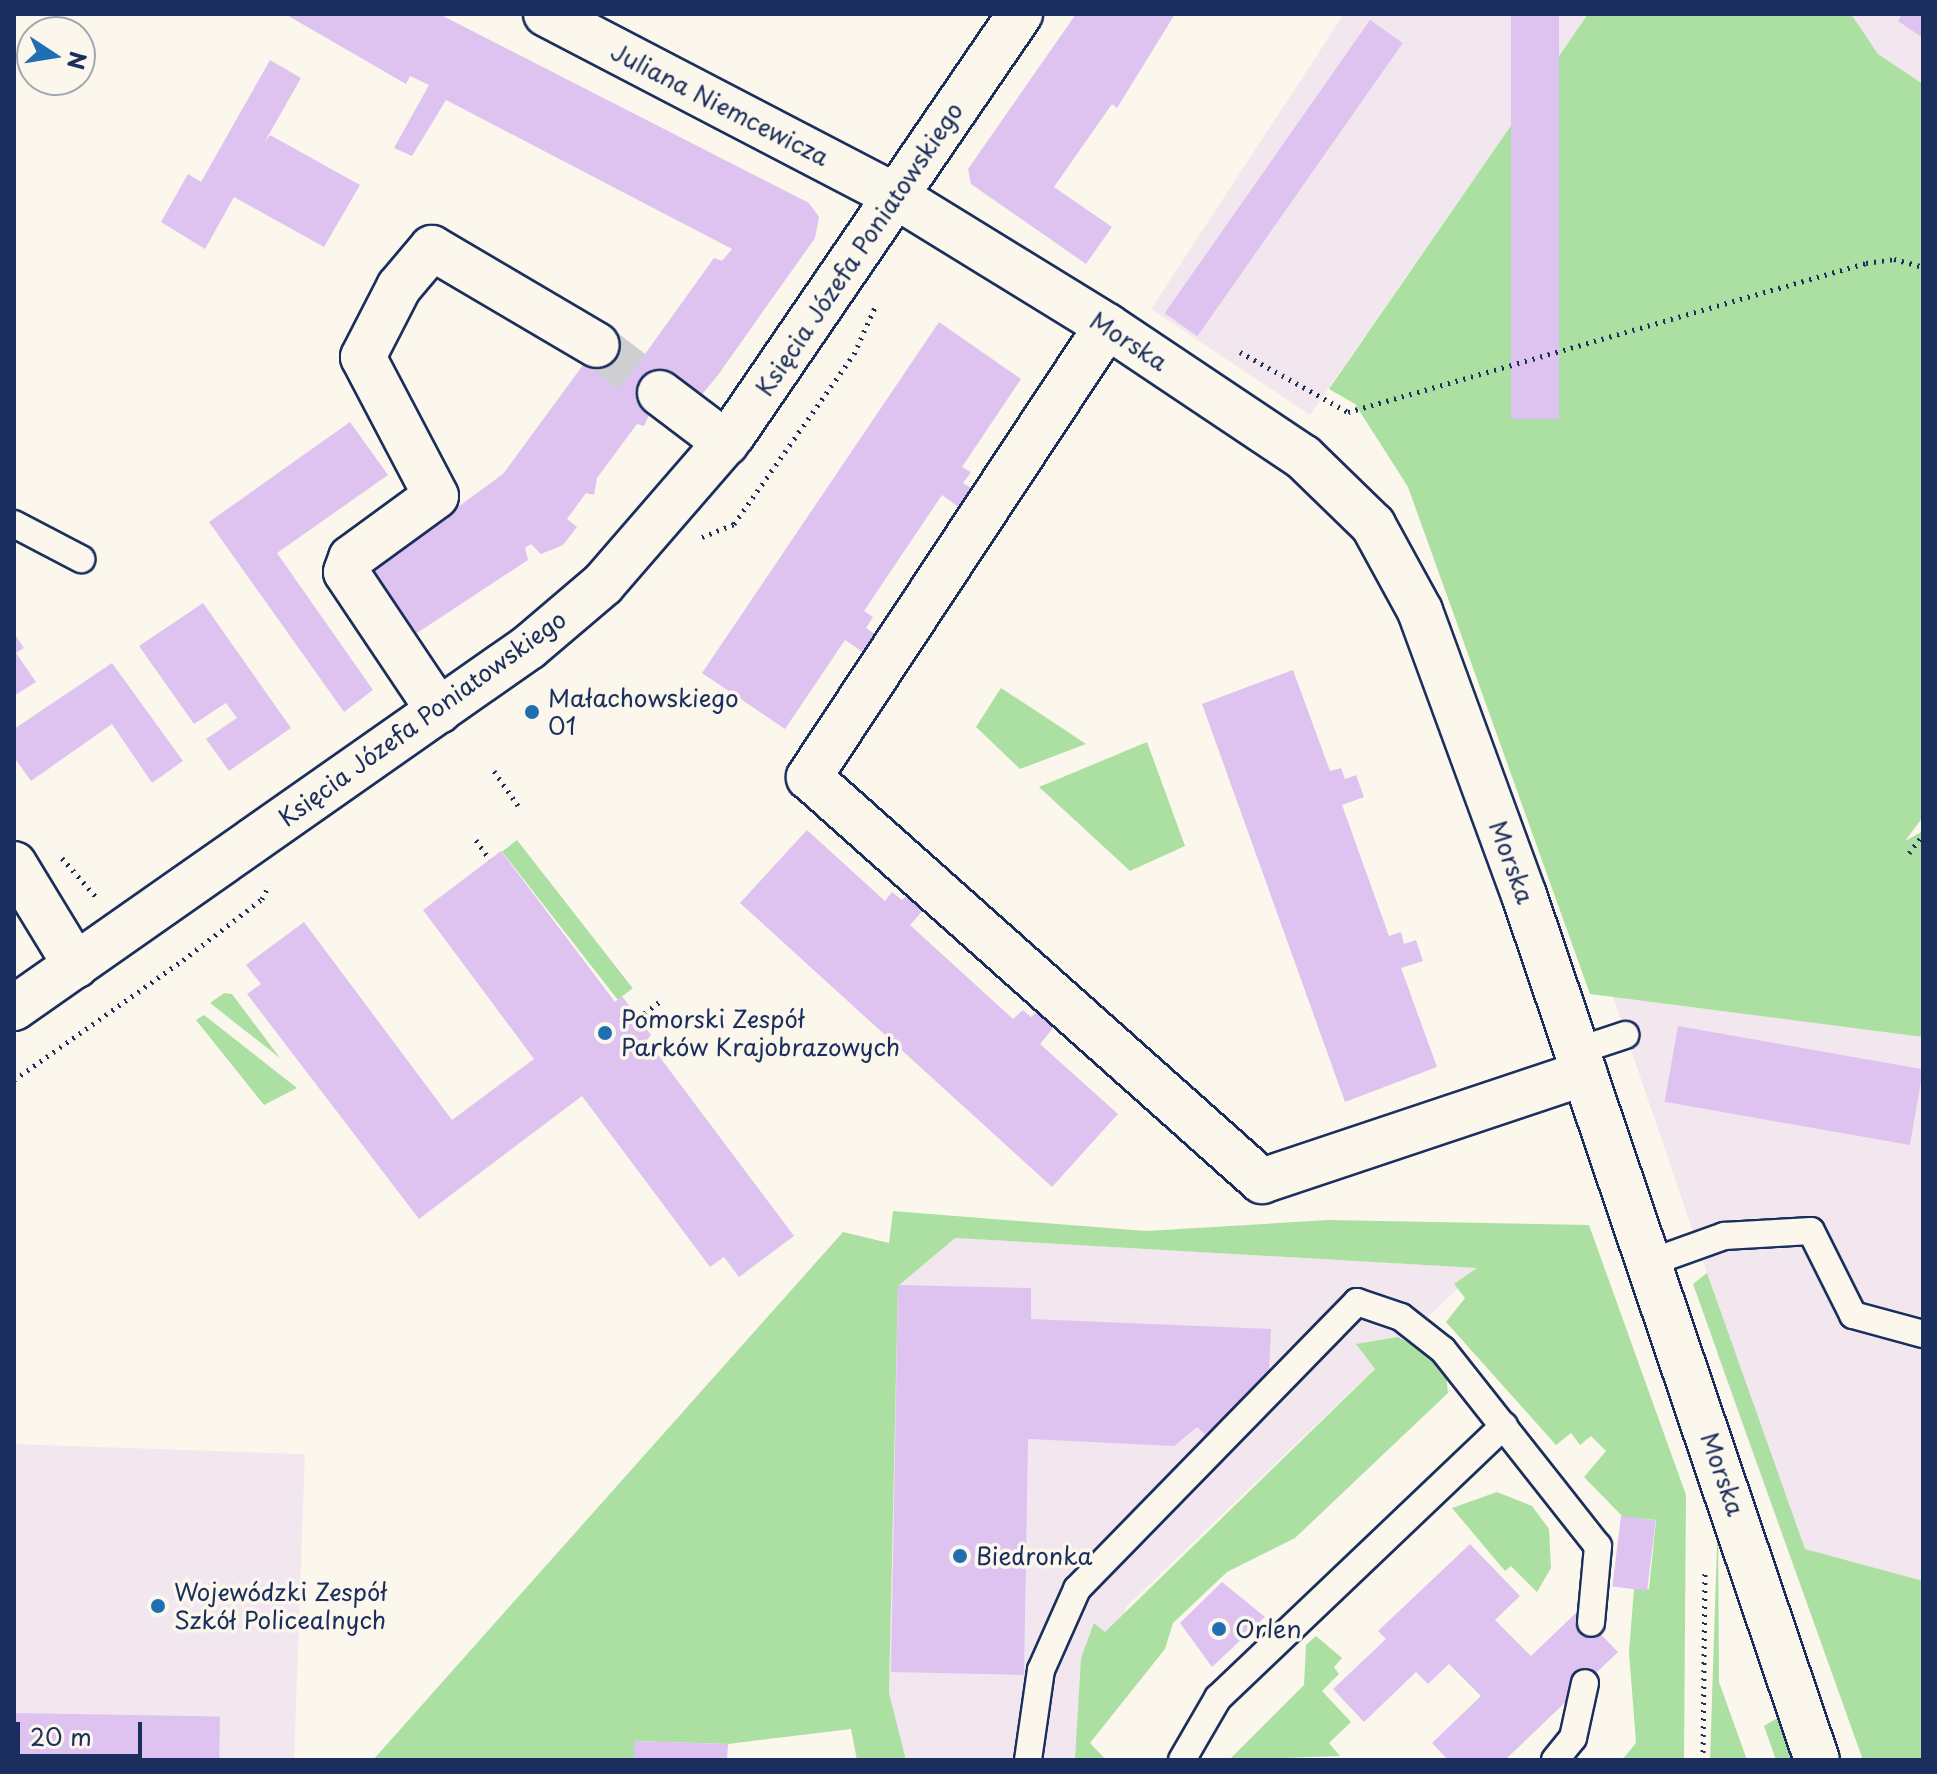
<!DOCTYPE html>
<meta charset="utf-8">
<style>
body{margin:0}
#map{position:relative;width:1937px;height:1774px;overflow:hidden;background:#fbf7ec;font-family:"Playpen Sans",sans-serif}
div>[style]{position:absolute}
.built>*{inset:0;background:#f2e7ee;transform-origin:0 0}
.green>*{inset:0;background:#ace0a2;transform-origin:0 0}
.building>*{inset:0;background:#dec3f1;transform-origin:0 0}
.street-tunnel>*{height:44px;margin-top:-22px;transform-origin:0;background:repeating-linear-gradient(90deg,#cecfd0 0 44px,transparent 0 66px)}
.path>*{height:5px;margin-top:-2.5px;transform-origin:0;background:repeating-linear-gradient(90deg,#1b2f5e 0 2px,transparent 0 8px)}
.roads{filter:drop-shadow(2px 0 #1b2f5e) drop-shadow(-2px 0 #1b2f5e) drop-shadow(0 2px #1b2f5e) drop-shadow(0 -2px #1b2f5e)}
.lane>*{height:26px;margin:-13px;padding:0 13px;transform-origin:13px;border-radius:13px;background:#fbf7ec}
.street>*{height:44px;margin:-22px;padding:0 22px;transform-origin:22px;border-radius:22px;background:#fbf7ec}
.secondary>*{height:44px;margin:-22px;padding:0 22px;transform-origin:22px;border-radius:22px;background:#fbf7ec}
.dots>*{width:22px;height:22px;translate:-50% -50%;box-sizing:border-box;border:4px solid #fbf7ec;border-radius:50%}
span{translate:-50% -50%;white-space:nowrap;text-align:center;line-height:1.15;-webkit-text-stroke:7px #fbf7ec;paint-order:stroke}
.street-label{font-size:24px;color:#1b2f5e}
.poi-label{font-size:24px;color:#1b2f5e}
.left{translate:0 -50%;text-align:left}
.frame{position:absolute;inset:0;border:16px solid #1b2f5e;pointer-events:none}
.north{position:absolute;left:16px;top:16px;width:80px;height:80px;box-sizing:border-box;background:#fbf7ec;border:2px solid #a1a7b3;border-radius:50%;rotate:102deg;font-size:22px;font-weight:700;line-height:32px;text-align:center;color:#1b2f5e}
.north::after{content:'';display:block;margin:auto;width:28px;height:36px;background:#1f6fb2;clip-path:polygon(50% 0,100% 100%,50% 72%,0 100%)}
.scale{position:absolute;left:16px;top:1722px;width:126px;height:36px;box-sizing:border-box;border:4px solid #1b2f5e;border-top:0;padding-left:10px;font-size:24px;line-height:28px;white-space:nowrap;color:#1b2f5e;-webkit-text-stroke:6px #fbf7ec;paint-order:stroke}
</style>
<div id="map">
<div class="built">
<i style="clip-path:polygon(1344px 14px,1588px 14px,1310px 415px,1151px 309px)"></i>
<i style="clip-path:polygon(1851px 14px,1923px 14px,1923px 84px,1878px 54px)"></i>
<i style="clip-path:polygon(1613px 997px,1923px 1037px,1923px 1760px,1863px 1760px,1717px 1354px,1733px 1349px)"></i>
<i style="clip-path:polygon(955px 1238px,1479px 1268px,1126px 1607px,1090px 1743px,1106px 1760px,906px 1760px,889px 1694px,898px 1285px)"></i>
<i style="left:14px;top:1444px;width:291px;height:316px;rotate:2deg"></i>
</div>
<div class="green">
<i style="clip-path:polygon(1588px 14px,1851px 14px,1878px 54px,1923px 84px,1923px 817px,1905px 841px,1923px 831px,1923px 1037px,1590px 994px,1408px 487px,1355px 404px,1329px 389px)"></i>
<i style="clip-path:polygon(1001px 688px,1062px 728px,1086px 744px,1020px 769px,976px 727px)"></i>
<i style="clip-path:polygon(1147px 742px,1185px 846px,1130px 871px,1039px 787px)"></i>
<i style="left:517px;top:840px;width:188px;height:19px;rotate:52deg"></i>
<i style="clip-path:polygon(224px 993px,232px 994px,280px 1058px,210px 1003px)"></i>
<i style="clip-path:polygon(204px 1015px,297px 1088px,264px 1105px,196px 1020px)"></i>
<i style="clip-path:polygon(893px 1211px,1146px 1231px,1328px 1220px,1589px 1225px,1686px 1495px,1684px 1760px,1622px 1760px,1636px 1743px,1629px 1652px,1634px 1589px,1649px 1589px,1656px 1520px,1623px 1517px,1584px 1477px,1606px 1451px,1591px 1436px,1580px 1445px,1571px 1433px,1556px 1445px,1446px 1322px,1465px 1298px,1454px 1284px,1477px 1268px,955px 1238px,898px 1286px,889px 1693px,906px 1760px,857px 1760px,851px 1729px,728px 1744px,635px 1741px,634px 1760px,373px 1760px,843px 1232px,889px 1243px)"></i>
<i style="clip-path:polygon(1707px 1273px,1805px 1549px,1923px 1581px,1923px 1760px,1863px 1760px,1693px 1284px)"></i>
<i style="clip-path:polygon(1398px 1337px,1431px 1356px,1446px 1374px,1448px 1393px,1295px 1538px,1227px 1572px,1173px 1623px,1165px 1649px,1090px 1743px,1106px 1760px,1075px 1760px,1081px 1658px,1094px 1623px,1105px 1632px,1375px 1369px,1356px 1344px)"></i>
<i style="clip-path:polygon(1497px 1492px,1532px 1506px,1549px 1529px,1551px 1568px,1537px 1592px,1511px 1566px,1505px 1571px,1452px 1508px)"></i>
<i style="clip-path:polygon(1718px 1514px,1719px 1682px,1747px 1760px,1710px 1760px)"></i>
<i style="clip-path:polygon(1316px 1636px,1342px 1658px,1334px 1667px,1339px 1674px,1322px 1691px,1351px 1722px,1329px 1743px,1340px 1756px,1229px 1760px,1304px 1685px,1306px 1645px)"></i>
<i style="clip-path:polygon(1781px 1716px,1791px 1728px,1792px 1760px,1776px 1760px,1764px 1726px)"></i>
</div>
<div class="building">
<i style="clip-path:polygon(285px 14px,439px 14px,809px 203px,819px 217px,815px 238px,718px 375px,696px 402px,651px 411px,644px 426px,637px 424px,597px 478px,594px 495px,586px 493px,567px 519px,577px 527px,563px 545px,541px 554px,531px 544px,525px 548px,528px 560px,417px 633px,369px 572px,503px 474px,605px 335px,640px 361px,714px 258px,722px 261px,732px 249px,446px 100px,412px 156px,394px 148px,429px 85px,410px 76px,406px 84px)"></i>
<i style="clip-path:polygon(1076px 14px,1175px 14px,1117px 108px,1112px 104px,1054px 187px,1112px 227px,1086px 264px,971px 184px,968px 169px)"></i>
<i style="left:1511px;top:14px;width:48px;height:405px"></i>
<i style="clip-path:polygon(1902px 14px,1923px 14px,1923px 38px,1898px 21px)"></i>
<i style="left:1370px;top:20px;width:40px;height:358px;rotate:35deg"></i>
<i style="clip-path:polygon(270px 60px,301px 78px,264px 143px,270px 135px,360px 185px,324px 247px,234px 197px,205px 249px,161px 222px,188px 174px,201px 182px)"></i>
<i style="clip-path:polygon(939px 322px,1021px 379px,962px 467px,971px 472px,963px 483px,973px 489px,960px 508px,942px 495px,864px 611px,873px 617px,866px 628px,875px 634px,863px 652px,845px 640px,785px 729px,702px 673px)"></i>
<i style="clip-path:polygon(350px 422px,388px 475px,277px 553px,373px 690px,344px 712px,209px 522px)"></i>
<i style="clip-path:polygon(203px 603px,291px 728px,229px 771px,206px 739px,237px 718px,226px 703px,194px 724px,139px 646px)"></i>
<i style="clip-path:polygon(14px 633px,24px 648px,16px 653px,36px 682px,14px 696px)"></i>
<i style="clip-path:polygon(112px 663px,183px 761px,152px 783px,112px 724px,31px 781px,14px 757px,14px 729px)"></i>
<i style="clip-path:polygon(1293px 670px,1330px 771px,1341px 768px,1345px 779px,1356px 775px,1364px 797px,1342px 805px,1389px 936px,1401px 932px,1404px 944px,1416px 940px,1423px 961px,1401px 968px,1437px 1067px,1345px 1102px,1202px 704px)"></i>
<i style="clip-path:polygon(807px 830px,885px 901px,892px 892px,902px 900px,909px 893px,925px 908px,910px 925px,1013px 1019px,1023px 1010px,1031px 1017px,1038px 1011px,1054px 1027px,1040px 1044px,1118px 1114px,1052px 1187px,740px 903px)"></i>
<i style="clip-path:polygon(501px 851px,615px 1002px,622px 996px,651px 1035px,647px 1040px,794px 1236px,739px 1277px,724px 1257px,710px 1267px,582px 1096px,419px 1219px,247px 994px,261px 984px,246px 965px,304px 922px,452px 1120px,534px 1059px,423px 910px)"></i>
<i style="left:1678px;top:1026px;width:249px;height:77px;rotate:10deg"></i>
<i style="clip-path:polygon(898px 1285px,1031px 1288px,1031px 1319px,1271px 1329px,1269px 1373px,1210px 1439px,1197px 1427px,1174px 1446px,1028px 1439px,1024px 1675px,891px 1672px)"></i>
<i style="left:1621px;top:1516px;width:35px;height:71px;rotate:7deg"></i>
<i style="clip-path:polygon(1470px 1544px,1520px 1596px,1495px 1620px,1531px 1656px,1578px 1611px,1618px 1652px,1505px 1760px,1448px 1760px,1432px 1743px,1481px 1696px,1449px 1664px,1428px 1684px,1416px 1672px,1364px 1722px,1333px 1689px,1386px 1639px,1378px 1631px)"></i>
<i style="clip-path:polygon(1222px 1582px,1265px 1617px,1212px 1667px,1180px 1623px)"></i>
<i style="left:14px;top:1713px;width:206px;height:47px;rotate:1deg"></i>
<i style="clip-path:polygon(634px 1741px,728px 1744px,727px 1760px,634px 1760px)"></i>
</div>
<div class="street-tunnel">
<i style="left:597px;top:345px;width:79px;rotate:37.3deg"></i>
</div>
<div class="path">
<i style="left:1240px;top:352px;width:124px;rotate:29.1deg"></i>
<i style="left:1348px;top:412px;width:539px;rotate:-16.05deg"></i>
<i style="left:1866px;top:263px;width:28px;rotate:-8deg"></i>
<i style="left:1894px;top:259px;width:30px;rotate:15deg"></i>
<i style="left:702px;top:537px;width:35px;rotate:-22deg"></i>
<i style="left:734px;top:524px;width:208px;rotate:-54.8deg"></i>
<i style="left:854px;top:354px;width:51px;rotate:-65.9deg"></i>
<i style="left:494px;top:771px;width:44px;rotate:55.2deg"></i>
<i style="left:476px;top:840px;width:24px;rotate:55deg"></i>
<i style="left:1909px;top:853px;width:23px;rotate:-52deg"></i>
<i style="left:62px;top:858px;width:53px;rotate:48.8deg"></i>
<i style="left:638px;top:1018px;width:30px;rotate:-37deg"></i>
<i style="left:14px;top:1080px;width:207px;rotate:-35.4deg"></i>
<i style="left:183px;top:960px;width:100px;rotate:-37.7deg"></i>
<i style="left:262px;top:899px;width:16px;rotate:-63deg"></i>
<i style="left:1703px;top:1760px;width:187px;rotate:-89.4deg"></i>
</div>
<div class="roads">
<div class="lane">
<i style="left:14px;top:524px;width:76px;rotate:27.6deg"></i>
<i style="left:1577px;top:1051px;width:51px;rotate:-18.4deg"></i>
<i style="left:1649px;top:1263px;width:80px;rotate:-19.8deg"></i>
<i style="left:1724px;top:1236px;width:87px;rotate:-3.3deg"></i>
<i style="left:1811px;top:1231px;width:94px;rotate:63.4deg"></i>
<i style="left:1853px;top:1315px;width:73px;rotate:15.2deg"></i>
<i style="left:1028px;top:1760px;width:91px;rotate:-81.8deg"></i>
<i style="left:1041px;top:1670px;width:89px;rotate:-66deg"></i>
<i style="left:1077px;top:1589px;width:401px;rotate:-45.7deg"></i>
<i style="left:1357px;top:1302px;width:46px;rotate:18.8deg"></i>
<i style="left:1401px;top:1317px;width:53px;rotate:38.2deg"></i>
<i style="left:1443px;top:1350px;width:250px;rotate:51.7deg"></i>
<i style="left:1598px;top:1546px;width:77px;rotate:95.2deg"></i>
<i style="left:1182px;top:1760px;width:72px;rotate:-59.9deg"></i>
<i style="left:1218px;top:1698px;width:395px;rotate:-43.6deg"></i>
<i style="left:1555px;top:1760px;width:28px;rotate:-51deg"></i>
<i style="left:1573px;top:1738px;width:56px;rotate:-77.7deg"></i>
</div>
<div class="street">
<i style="left:546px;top:14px;width:392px;rotate:27.5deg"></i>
<i style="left:894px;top:195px;width:250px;rotate:31.6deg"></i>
<i style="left:1107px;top:326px;width:236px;rotate:33.8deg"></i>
<i style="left:1303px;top:457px;width:98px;rotate:44.2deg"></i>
<i style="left:1373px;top:525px;width:98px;rotate:61.3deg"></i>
<i style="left:1420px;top:611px;width:302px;rotate:69.9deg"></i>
<i style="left:1524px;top:895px;width:913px;rotate:71.29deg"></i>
<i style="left:1107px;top:326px;width:541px;rotate:123.45deg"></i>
<i style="left:809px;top:777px;width:607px;rotate:41.73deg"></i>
<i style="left:1262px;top:1181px;width:340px;rotate:-18.5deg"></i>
<i style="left:660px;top:393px;width:83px;rotate:37.1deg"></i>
<i style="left:439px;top:711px;width:167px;rotate:-123.8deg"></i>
<i style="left:346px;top:572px;width:15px;rotate:-70deg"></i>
<i style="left:351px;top:558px;width:105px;rotate:-36.1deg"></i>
<i style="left:436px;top:496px;width:157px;rotate:-117.7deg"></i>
<i style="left:363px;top:357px;width:79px;rotate:-62.8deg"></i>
<i style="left:399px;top:287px;width:51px;rotate:-49.8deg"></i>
<i style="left:432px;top:248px;width:191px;rotate:30.5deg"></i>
<i style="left:14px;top:864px;width:119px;rotate:58.7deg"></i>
</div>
<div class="secondary">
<i style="left:14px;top:1008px;width:629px;rotate:-35.03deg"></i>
<i style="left:529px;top:647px;width:97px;rotate:-40.4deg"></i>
<i style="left:603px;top:584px;width:198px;rotate:-49.1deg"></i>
<i style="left:733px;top:434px;width:509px;rotate:-55.65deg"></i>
</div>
</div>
<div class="dots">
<i style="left:532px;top:712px;background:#1f6fb2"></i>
<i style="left:605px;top:1033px;background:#1f6fb2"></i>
<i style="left:960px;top:1556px;background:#1f6fb2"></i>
<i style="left:158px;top:1606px;background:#1f6fb2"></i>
<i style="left:1219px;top:1629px;background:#1f6fb2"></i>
</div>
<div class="street-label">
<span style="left:720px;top:104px;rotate:27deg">Juliana Niemcewicza</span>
<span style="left:859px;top:249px;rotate:-56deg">Księcia Józefa Poniatowskiego</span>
<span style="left:1129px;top:341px;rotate:33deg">Morska</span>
<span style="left:422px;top:718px;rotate:-36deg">Księcia Józefa Poniatowskiego</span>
<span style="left:1512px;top:862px;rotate:70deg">Morska</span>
<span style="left:1723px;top:1474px;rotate:71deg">Morska</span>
</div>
<div class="poi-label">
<span class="left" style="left:548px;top:712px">Małachowskiego<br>01</span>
<span class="left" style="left:621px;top:1033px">Pomorski Zespół<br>Parków Krajobrazowych</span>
<span class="left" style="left:976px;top:1556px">Biedronka</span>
<span class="left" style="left:174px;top:1606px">Wojewódzki Zespół<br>Szkół Policealnych</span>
<span class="left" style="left:1235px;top:1629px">Orlen</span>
</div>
<div class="frame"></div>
<div class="north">N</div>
<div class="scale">20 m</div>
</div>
